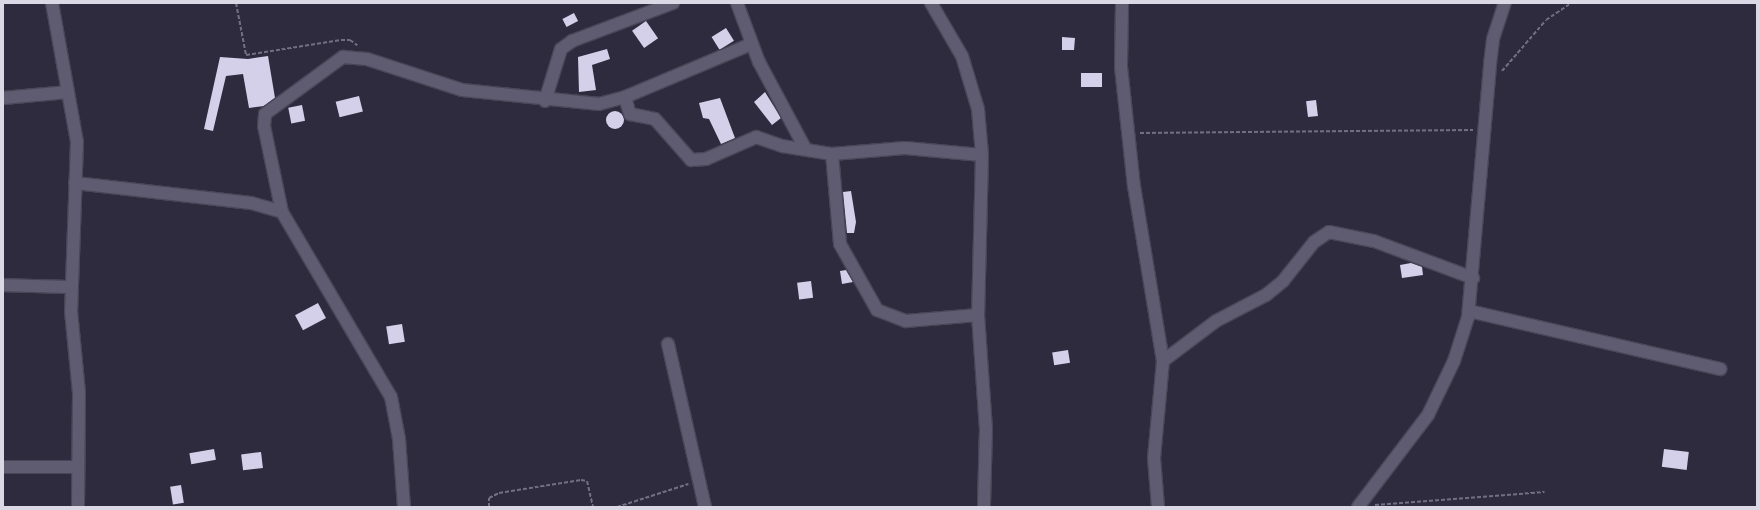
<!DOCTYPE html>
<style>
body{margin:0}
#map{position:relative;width:1760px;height:510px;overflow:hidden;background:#2f2b3f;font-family:"Fira Sans",sans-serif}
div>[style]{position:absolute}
.building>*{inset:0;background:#d4d0ea;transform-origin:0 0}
.round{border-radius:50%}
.path>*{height:2px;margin-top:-1px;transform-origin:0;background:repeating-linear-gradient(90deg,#726f80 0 4px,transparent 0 6px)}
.roads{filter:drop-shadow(1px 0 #4a4657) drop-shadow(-1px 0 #4a4657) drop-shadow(0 1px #4a4657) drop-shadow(0 -1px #4a4657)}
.minor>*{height:12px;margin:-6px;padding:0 6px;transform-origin:6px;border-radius:6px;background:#5f5b71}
span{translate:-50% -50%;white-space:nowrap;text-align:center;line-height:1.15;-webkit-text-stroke:4px #252134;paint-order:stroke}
.frame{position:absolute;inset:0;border:4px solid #dad8e5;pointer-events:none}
</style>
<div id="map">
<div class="building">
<i style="left:574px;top:13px;width:9px;height:13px;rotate:63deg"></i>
<i style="left:646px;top:21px;width:21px;height:17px;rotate:55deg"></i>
<i style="left:726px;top:28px;width:15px;height:17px;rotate:58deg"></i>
<i style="clip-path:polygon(1062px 37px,1075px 38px,1074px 50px,1062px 50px)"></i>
<i style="clip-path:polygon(607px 49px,610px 59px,592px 65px,596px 90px,579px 92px,578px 57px)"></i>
<i style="clip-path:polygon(268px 56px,275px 98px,264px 106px,249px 108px,243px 74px,226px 76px,213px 131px,204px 129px,220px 57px,248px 59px)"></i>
<i style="left:1102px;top:73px;width:14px;height:21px;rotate:90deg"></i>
<i style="clip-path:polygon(765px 92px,781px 118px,772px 125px,754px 102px)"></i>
<i style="left:359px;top:96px;width:16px;height:24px;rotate:76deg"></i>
<i style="clip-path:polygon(720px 98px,735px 138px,721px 144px,709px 119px,703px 118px,699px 103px)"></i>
<i style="left:1316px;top:100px;width:16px;height:10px;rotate:83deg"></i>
<i style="left:302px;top:105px;width:16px;height:14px;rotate:79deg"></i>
<i class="round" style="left:606px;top:111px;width:18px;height:18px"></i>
<i style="clip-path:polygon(851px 191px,856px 222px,854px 233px,847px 233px,843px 192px)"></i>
<i style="clip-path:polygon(1411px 263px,1422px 267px,1423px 275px,1402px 278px,1400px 265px)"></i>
<i style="clip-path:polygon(846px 270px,853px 282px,842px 284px,840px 271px)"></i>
<i style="left:811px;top:281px;width:17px;height:14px;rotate:83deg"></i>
<i style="left:318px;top:303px;width:17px;height:26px;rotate:62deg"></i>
<i style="left:402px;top:324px;width:18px;height:16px;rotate:81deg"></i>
<i style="left:1068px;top:350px;width:13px;height:16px;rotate:81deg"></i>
<i style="left:214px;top:449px;width:11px;height:25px;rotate:80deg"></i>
<i style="left:1664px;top:449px;width:25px;height:18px;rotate:7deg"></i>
<i style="left:261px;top:452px;width:16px;height:20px;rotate:83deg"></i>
<i style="left:181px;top:485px;width:18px;height:11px;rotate:81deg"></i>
</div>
<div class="path">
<i style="left:236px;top:3px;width:53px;rotate:79.1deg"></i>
<i style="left:246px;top:55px;width:96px;rotate:-9deg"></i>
<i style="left:341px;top:40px;width:9px"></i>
<i style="left:350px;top:40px;width:9px;rotate:36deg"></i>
<i style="left:1502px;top:71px;width:67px;rotate:-49.2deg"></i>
<i style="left:1546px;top:20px;width:30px;rotate:-34deg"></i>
<i style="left:1140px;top:133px;width:333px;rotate:-0.5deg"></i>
<i style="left:1375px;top:505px;width:170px;rotate:-4.4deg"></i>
<i style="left:489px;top:507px;width:9px;rotate:-90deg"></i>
<i style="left:489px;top:498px;width:11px;rotate:-27deg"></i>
<i style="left:499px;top:493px;width:83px;rotate:-9deg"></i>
<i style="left:581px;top:480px;width:6px;rotate:9deg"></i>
<i style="left:587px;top:481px;width:27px;rotate:77deg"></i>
<i style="left:617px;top:507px;width:75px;rotate:-17.9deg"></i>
</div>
<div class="roads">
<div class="minor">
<i style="left:52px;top:3px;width:141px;rotate:79.8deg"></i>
<i style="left:77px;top:142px;width:169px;rotate:92deg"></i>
<i style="left:71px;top:311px;width:82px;rotate:84.4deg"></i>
<i style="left:79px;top:393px;width:114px;rotate:90.5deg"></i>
<i style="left:737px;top:3px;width:63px;rotate:69.6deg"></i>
<i style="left:759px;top:62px;width:98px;rotate:61.9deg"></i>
<i style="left:931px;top:3px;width:61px;rotate:59.7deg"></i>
<i style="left:962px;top:56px;width:55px;rotate:73.2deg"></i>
<i style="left:978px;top:109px;width:46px;rotate:85deg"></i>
<i style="left:982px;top:155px;width:160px;rotate:91.4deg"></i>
<i style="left:978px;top:315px;width:113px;rotate:86deg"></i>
<i style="left:986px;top:428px;width:79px;rotate:91.5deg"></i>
<i style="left:1122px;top:3px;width:64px;rotate:90.9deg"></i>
<i style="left:1121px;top:67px;width:120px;rotate:83.8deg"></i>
<i style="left:1134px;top:186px;width:177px;rotate:80.6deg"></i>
<i style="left:1163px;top:361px;width:97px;rotate:95.3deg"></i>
<i style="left:1154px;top:458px;width:49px;rotate:85.3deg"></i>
<i style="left:625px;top:97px;width:18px;rotate:74deg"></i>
<i style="left:630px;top:114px;width:25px;rotate:11deg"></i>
<i style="left:655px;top:119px;width:55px;rotate:48.7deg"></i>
<i style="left:691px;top:160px;width:15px;rotate:-4deg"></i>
<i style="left:706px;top:159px;width:55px;rotate:-23.7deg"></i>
<i style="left:756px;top:137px;width:28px;rotate:19deg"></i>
<i style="left:782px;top:146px;width:51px;rotate:9.1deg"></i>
<i style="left:832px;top:154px;width:73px;rotate:-4.7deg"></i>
<i style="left:905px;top:148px;width:77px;rotate:5.2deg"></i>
<i style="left:3px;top:98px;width:65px;rotate:-5.3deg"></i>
<i style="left:545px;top:101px;width:54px;rotate:-72.9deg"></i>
<i style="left:561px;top:49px;width:14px;rotate:-36deg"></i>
<i style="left:572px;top:41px;width:108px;rotate:-20.6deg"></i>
<i style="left:832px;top:154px;width:90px;rotate:84.9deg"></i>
<i style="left:840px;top:244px;width:76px;rotate:60.7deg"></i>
<i style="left:877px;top:310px;width:31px;rotate:21deg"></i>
<i style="left:906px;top:321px;width:72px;rotate:-4.8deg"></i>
<i style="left:75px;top:183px;width:177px;rotate:6.5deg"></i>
<i style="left:251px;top:203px;width:32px;rotate:16deg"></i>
<i style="left:282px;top:212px;width:215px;rotate:59.5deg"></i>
<i style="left:391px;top:397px;width:43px;rotate:79.2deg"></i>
<i style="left:399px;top:439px;width:68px;rotate:85.8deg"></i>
<i style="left:282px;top:212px;width:88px;rotate:-101.8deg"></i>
<i style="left:264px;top:126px;width:12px;rotate:-85deg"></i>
<i style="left:265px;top:114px;width:97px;rotate:-36.2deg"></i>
<i style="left:343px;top:57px;width:24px;rotate:5deg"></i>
<i style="left:367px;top:59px;width:100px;rotate:18.1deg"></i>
<i style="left:462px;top:90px;width:138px;rotate:5.8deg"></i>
<i style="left:599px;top:104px;width:27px;rotate:-15deg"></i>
<i style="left:625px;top:97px;width:137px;rotate:-22.8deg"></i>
<i style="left:3px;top:285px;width:68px;rotate:1.7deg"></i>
<i style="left:1469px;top:311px;width:258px;rotate:13deg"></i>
<i style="left:668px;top:344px;width:167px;rotate:77.2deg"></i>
<i style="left:1163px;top:361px;width:66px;rotate:-37deg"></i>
<i style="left:1216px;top:321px;width:56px;rotate:-27.5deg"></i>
<i style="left:1266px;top:295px;width:22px;rotate:-39deg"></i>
<i style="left:1283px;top:281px;width:50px;rotate:-51.5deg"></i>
<i style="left:1314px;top:242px;width:18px;rotate:-34deg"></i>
<i style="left:1329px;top:232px;width:46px;rotate:11.3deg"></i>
<i style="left:1374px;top:241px;width:106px;rotate:20.5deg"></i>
<i style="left:3px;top:467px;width:73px"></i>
<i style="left:1358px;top:507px;width:116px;rotate:-52.7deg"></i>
<i style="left:1428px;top:415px;width:60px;rotate:-64.3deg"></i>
<i style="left:1454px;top:361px;width:46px;rotate:-72.3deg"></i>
<i style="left:1468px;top:317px;width:254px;rotate:-85deg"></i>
<i style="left:1490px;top:64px;width:25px;rotate:-83deg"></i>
<i style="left:1493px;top:39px;width:38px;rotate:-72deg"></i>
</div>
</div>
<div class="frame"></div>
</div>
